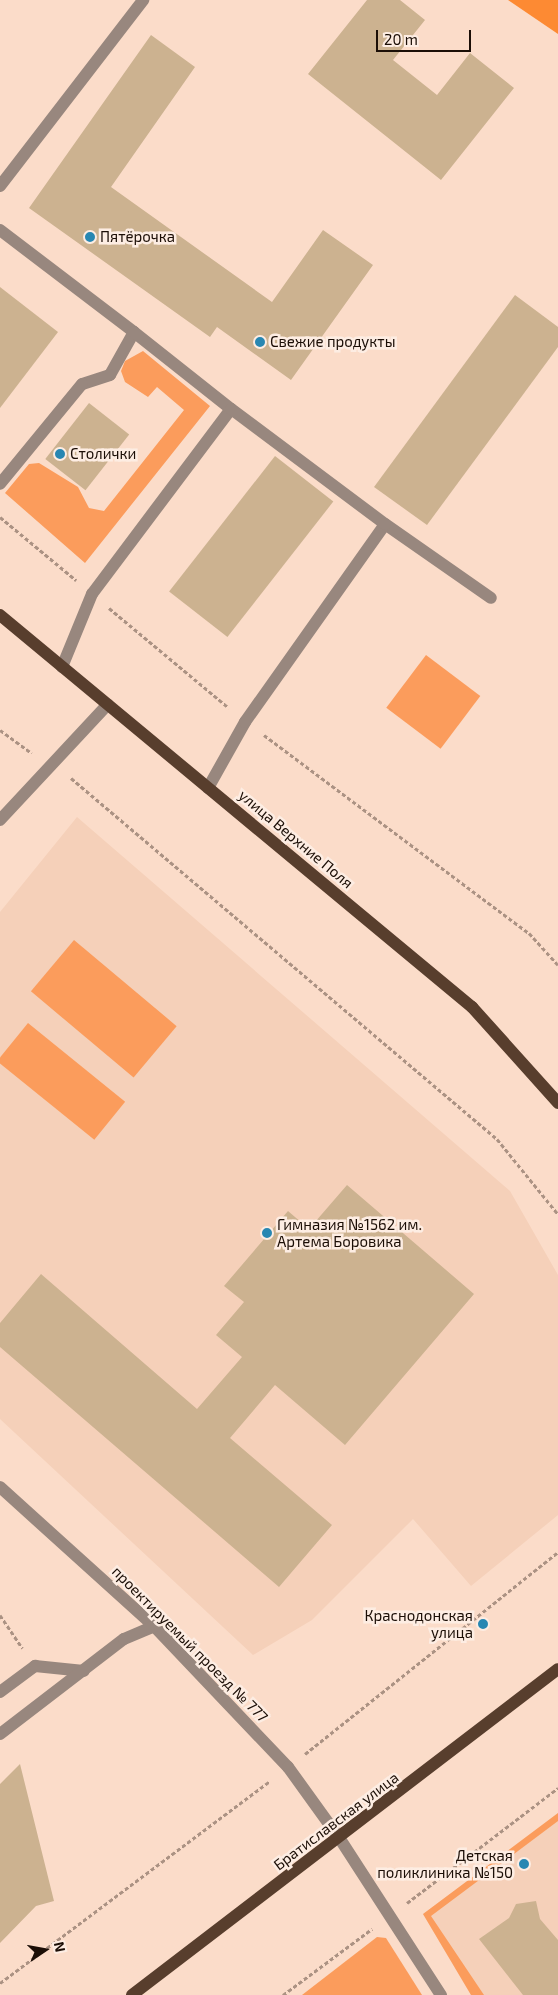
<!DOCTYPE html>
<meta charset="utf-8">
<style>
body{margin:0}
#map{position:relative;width:558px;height:1995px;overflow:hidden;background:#fbdcc9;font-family:"Exo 2",sans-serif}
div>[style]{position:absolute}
.built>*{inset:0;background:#f5d0b9}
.green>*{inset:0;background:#fb9c5c;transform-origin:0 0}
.forest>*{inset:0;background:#fd8a33}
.building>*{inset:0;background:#ccb290;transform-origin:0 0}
.path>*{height:3px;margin-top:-1.5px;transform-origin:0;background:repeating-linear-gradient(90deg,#ab9283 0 4px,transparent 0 6.5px)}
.minor>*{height:12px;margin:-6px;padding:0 6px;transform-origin:6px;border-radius:6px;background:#98877e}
.major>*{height:12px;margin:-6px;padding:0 6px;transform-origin:6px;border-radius:6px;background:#583e2d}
.dots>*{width:14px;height:14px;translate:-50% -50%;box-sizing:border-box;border:2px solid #fdede3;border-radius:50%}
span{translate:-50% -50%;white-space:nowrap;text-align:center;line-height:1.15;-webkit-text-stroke:5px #fdede3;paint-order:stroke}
.poi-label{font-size:15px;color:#1b0e06}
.left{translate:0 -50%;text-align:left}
.right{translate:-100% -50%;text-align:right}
.street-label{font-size:15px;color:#1b0e06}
.north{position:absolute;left:20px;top:1925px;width:50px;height:50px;-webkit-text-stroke:4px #fdede3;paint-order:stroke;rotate:78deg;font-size:14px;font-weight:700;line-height:20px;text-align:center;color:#1b0e06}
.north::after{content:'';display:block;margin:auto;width:18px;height:22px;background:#1b0e06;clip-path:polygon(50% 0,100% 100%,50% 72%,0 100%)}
.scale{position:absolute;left:376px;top:30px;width:95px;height:22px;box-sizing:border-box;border:2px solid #1b0e06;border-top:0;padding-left:6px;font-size:15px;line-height:18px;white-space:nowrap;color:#1b0e06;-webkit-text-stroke:4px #fdede3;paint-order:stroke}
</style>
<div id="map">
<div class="built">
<i style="clip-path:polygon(77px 817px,510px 1191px,558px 1275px,558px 1515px,471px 1586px,413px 1519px,312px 1620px,253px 1655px,0 1419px,0 912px)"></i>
<i style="clip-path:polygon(558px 1813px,558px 1995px,471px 1995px,423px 1914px)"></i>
</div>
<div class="green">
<i style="clip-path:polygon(143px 351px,210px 406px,85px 563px,5px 493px,29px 464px,39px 463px,78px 487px,89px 508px,104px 511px,184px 410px,157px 387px,148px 397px,125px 382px,121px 371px,125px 361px)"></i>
<i style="left:426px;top:655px;width:68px;height:66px;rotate:37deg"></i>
<i style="left:74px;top:940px;width:134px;height:67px;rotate:40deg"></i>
<i style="left:28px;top:1023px;width:125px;height:49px;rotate:39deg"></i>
<i style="clip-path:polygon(558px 1813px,558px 1821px,431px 1916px,484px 1995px,471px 1995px,423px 1914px)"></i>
<i style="clip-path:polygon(377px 1937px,386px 1938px,422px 1995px,302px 1995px)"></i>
</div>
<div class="forest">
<i style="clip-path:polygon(508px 0,558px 0,558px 34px)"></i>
</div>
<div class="building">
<i style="clip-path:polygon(367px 0,400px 0,425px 20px,393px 60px,437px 95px,470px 53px,514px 88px,441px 180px,308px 74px)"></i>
<i style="clip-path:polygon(151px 35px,195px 67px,111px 187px,272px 302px,323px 230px,373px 265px,291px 380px,217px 327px,210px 337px,29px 208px)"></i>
<i style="clip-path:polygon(0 287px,58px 332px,0 408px)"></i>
<i style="clip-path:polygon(515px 295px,558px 327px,558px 347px,427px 525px,374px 487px)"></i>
<i style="left:89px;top:403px;width:51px;height:71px;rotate:38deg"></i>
<i style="left:275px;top:456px;width:74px;height:172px;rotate:38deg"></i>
<i style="clip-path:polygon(347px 1185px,474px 1294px,345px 1445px,275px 1385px,230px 1438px,332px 1525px,279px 1587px,0 1347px,0 1323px,41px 1274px,197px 1409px,242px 1357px,216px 1335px,244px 1302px,224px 1286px,288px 1211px,309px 1229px)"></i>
<i style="clip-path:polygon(20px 1764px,54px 1901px,36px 1906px,0 1943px,0 1784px)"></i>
<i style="clip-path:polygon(536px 1901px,540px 1919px,558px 1940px,558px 1995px,523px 1995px,479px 1939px,509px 1918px,516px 1904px)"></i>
</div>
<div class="path">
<i style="left:0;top:517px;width:99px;rotate:39.7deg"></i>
<i style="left:109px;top:608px;width:156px;rotate:39.8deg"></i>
<i style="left:0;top:730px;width:39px;rotate:36deg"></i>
<i style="left:264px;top:735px;width:331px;rotate:36.8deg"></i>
<i style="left:529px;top:933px;width:43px;rotate:47.8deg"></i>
<i style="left:71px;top:778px;width:558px;rotate:40.28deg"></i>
<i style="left:497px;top:1139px;width:97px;rotate:50.9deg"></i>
<i style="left:0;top:1615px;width:40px;rotate:56deg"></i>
<i style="left:305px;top:1754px;width:324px;rotate:-38.6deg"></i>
<i style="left:407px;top:1903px;width:190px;rotate:-37.3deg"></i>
<i style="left:0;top:1983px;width:337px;rotate:-36.8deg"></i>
<i style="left:283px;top:1995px;width:111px;rotate:-36.6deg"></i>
</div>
<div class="minor">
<i style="left:0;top:186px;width:235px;rotate:-52.4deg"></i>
<i style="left:0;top:230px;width:168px;rotate:37.3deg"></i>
<i style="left:134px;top:332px;width:49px;rotate:119.2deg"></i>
<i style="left:110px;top:375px;width:29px;rotate:162deg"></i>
<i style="left:82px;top:384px;width:129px;rotate:129.4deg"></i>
<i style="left:385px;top:524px;width:129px;rotate:34.9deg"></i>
<i style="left:62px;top:667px;width:79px;rotate:-67.7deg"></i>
<i style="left:92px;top:594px;width:231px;rotate:-53.1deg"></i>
<i style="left:231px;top:409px;width:124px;rotate:-141.6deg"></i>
<i style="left:208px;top:788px;width:76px;rotate:-60.7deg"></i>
<i style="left:245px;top:722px;width:242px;rotate:-54.7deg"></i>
<i style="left:385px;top:524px;width:192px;rotate:-143.2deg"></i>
<i style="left:0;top:820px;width:158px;rotate:-47deg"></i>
<i style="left:0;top:1487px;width:207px;rotate:42.1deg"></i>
<i style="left:154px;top:1626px;width:195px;rotate:46.5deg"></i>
<i style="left:288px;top:1767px;width:89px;rotate:54.2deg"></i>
<i style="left:340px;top:1839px;width:186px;rotate:57.1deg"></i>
<i style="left:0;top:1692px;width:44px;rotate:-36.6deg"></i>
<i style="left:35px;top:1666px;width:49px;rotate:5.8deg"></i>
<i style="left:0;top:1734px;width:156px;rotate:-37.5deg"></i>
<i style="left:124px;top:1639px;width:33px;rotate:-23deg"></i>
</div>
<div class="major">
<i style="left:0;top:615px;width:614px;rotate:39.71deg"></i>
<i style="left:472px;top:1007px;width:129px;rotate:48.1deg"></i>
<i style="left:132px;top:1995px;width:536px;rotate:-37.43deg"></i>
</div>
<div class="dots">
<i style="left:90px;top:237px;background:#2887b2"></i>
<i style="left:260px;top:342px;background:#2887b2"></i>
<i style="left:60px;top:454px;background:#2887b2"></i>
<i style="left:267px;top:1233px;background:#2887b2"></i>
<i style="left:483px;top:1624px;background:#2887b2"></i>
<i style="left:524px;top:1864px;background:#2887b2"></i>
</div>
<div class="poi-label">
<span class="left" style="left:100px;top:237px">Пятёрочка</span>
<span class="left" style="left:270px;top:342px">Свежие продукты</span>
<span class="left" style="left:70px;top:454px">Столички</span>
<span class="left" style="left:277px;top:1233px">Гимназия №1562 им.<br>Артема Боровика</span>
<span class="right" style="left:473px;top:1624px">Краснодонская<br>улица</span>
<span class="right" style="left:513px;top:1864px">Детская<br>поликлиника №150</span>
</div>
<div class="street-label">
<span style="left:296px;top:839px;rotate:40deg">улица Верхние Поля</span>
<span style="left:190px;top:1644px;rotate:45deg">проектируемый проезд № 777</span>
<span style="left:336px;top:1821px;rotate:-37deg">Братиславская улица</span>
</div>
<div class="north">N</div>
<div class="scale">20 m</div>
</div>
